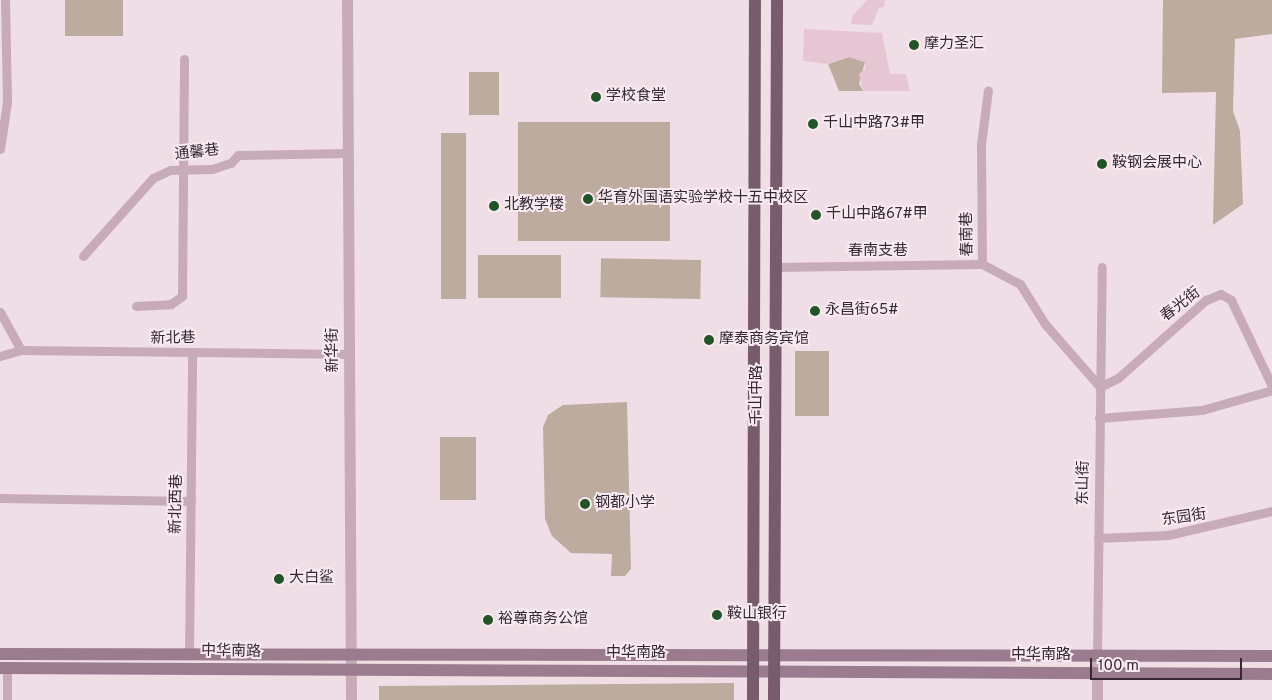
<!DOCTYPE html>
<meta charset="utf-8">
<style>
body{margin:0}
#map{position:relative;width:1272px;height:700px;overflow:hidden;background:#f0dee6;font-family:Overpass,"Noto Sans SC",sans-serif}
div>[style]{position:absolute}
.green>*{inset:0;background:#beab9f;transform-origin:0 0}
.plaza>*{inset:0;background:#e7c6d4}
.minor>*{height:9px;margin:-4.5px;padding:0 4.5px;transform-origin:4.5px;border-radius:4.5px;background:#c8abb9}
.tertiary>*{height:11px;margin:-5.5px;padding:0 5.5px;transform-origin:5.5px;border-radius:5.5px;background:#c8abb9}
.secondary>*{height:12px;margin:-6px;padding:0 6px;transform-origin:6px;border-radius:6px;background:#9b7c8f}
.primary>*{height:12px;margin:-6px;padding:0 6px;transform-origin:6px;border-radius:6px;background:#775c6d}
.dots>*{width:14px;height:14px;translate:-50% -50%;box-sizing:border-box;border:2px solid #f8eaf0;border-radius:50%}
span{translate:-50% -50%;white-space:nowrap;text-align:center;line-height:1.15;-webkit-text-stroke:4px #f8eaf0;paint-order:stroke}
.poi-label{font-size:15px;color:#362932}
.left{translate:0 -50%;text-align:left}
.street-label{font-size:15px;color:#362932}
.scale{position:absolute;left:1090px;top:658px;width:152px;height:22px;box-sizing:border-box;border:2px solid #362932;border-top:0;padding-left:6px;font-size:15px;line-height:18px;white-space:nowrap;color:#362932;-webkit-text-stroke:4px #f8eaf0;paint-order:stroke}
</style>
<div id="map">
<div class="green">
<i style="left:65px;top:0;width:58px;height:36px"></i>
<i style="clip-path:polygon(1163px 0,1272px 0,1272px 34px,1235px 39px,1233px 111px,1240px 131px,1243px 204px,1213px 225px,1216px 92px,1162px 93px)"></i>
<i style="clip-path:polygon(849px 57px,865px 62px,859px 83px,863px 91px,839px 91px,828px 64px)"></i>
<i style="left:469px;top:72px;width:30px;height:43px"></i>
<i style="left:670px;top:122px;width:119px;height:152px;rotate:90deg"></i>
<i style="left:441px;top:133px;width:25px;height:166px"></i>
<i style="left:478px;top:255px;width:83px;height:43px"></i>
<i style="left:701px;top:260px;width:39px;height:100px;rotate:91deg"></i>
<i style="left:795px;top:351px;width:34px;height:65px"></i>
<i style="clip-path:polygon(627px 402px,631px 569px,625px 576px,611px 576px,612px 554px,571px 553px,552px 536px,545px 519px,543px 427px,548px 415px,563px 405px)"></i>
<i style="left:476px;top:437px;width:63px;height:36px;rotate:90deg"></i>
<i style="clip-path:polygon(734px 683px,734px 700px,379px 700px,379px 686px)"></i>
</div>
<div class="plaza">
<i style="clip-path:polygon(867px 0,885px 0,884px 7px,879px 8px,872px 25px,851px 24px,852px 16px)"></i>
<i style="clip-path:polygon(804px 29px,882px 33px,890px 74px,906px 74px,910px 91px,863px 91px,859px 74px,865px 69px,865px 62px,849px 57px,828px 64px,803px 61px)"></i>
</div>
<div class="minor">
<i style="left:0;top:149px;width:48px;rotate:-81.5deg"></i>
<i style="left:7px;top:102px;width:102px;rotate:-91.1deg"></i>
<i style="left:83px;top:256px;width:105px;rotate:-48.1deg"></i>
<i style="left:153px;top:178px;width:19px;rotate:-25deg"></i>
<i style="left:170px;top:170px;width:42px;rotate:-1.4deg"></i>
<i style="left:212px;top:169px;width:20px;rotate:-18deg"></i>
<i style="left:231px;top:163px;width:11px;rotate:-49deg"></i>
<i style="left:238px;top:155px;width:110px;rotate:-1deg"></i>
<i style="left:982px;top:264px;width:43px;rotate:27.8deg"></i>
<i style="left:1020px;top:284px;width:47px;rotate:58deg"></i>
<i style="left:1045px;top:324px;width:84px;rotate:48.9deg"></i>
<i style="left:1100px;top:387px;width:20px;rotate:-27deg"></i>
<i style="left:1118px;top:378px;width:118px;rotate:-41.6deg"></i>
<i style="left:1206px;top:300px;width:16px;rotate:-22deg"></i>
<i style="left:1221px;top:294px;width:12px;rotate:31deg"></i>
<i style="left:1231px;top:300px;width:95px;rotate:64.5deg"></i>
<i style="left:982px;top:264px;width:120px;rotate:-90.5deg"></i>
<i style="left:981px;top:144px;width:54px;rotate:-82.6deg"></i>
<i style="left:774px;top:267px;width:208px;rotate:-0.8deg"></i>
<i style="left:136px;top:306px;width:35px;rotate:-3deg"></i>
<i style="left:171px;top:304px;width:14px;rotate:-36deg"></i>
<i style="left:182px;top:296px;width:237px;rotate:-89.5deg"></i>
<i style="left:0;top:312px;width:43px;rotate:61.1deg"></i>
<i style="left:0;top:356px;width:22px;rotate:-16deg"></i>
<i style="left:21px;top:350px;width:327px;rotate:0.7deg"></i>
<i style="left:1099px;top:418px;width:103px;rotate:-4.4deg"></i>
<i style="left:1202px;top:410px;width:73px;rotate:-15.9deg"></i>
<i style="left:0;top:498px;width:191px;rotate:0.9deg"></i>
<i style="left:1098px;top:538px;width:70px;rotate:-2.5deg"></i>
<i style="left:1168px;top:535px;width:107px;rotate:-13deg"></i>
<i style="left:189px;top:655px;width:302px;rotate:-89.4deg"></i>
<i style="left:1097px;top:657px;width:390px;rotate:-89.3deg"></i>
<i style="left:7px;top:700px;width:32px;rotate:-90deg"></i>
</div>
<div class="tertiary">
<i style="left:347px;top:0;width:700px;rotate:89.67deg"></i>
<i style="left:1097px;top:700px;width:43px;rotate:-90deg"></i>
</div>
<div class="secondary">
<i style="left:0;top:654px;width:1272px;rotate:0.09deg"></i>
<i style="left:0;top:668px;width:1272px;rotate:0.27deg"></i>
</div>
<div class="primary">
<i style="left:753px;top:700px;width:700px;rotate:-89.84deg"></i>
<i style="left:774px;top:700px;width:700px;rotate:-89.75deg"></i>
</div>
<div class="dots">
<i style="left:914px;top:45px;background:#225427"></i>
<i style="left:596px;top:97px;background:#225427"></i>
<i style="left:813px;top:124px;background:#225427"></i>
<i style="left:1102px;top:164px;background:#225427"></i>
<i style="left:588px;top:199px;background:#225427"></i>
<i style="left:494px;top:206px;background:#225427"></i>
<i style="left:816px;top:215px;background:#225427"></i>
<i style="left:815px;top:311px;background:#225427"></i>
<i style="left:709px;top:340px;background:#225427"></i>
<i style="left:585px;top:504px;background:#225427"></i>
<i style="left:279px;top:579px;background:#225427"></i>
<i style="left:717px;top:615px;background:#225427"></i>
<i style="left:488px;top:620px;background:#225427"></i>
</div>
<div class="poi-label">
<span class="left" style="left:924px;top:45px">摩力圣汇</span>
<span class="left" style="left:606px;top:97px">学校食堂</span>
<span class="left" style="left:823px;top:124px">千山中路73#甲</span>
<span class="left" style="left:1112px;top:164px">鞍钢会展中心</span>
<span class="left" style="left:598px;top:199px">华育外国语实验学校十五中校区</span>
<span class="left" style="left:504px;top:206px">北教学楼</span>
<span class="left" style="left:826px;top:215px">千山中路67#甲</span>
<span class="left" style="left:825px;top:311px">永昌街65#</span>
<span class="left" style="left:719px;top:340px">摩泰商务宾馆</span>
<span class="left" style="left:595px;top:504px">钢都小学</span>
<span class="left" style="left:289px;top:579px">大白鲨</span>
<span class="left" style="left:727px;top:615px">鞍山银行</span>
<span class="left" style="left:498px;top:620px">裕尊商务公馆</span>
</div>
<div class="street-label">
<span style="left:197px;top:153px;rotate:-6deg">通馨巷</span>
<span style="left:968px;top:234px;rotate:-91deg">春南巷</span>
<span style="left:878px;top:252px">春南支巷</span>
<span style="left:1181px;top:305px;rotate:-38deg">春光街</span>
<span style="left:173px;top:339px;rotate:-1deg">新北巷</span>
<span style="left:334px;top:350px;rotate:-90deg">新华街</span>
<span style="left:758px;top:395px;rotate:-90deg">千山中路</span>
<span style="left:1084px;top:483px;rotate:-89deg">东山街</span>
<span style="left:177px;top:504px;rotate:-89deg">新北西巷</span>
<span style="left:1184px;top:518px;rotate:-8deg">东园街</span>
<span style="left:231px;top:652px;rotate:1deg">中华南路</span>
<span style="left:636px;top:654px">中华南路</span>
<span style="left:1041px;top:656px">中华南路</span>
</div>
<div class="scale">100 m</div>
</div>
